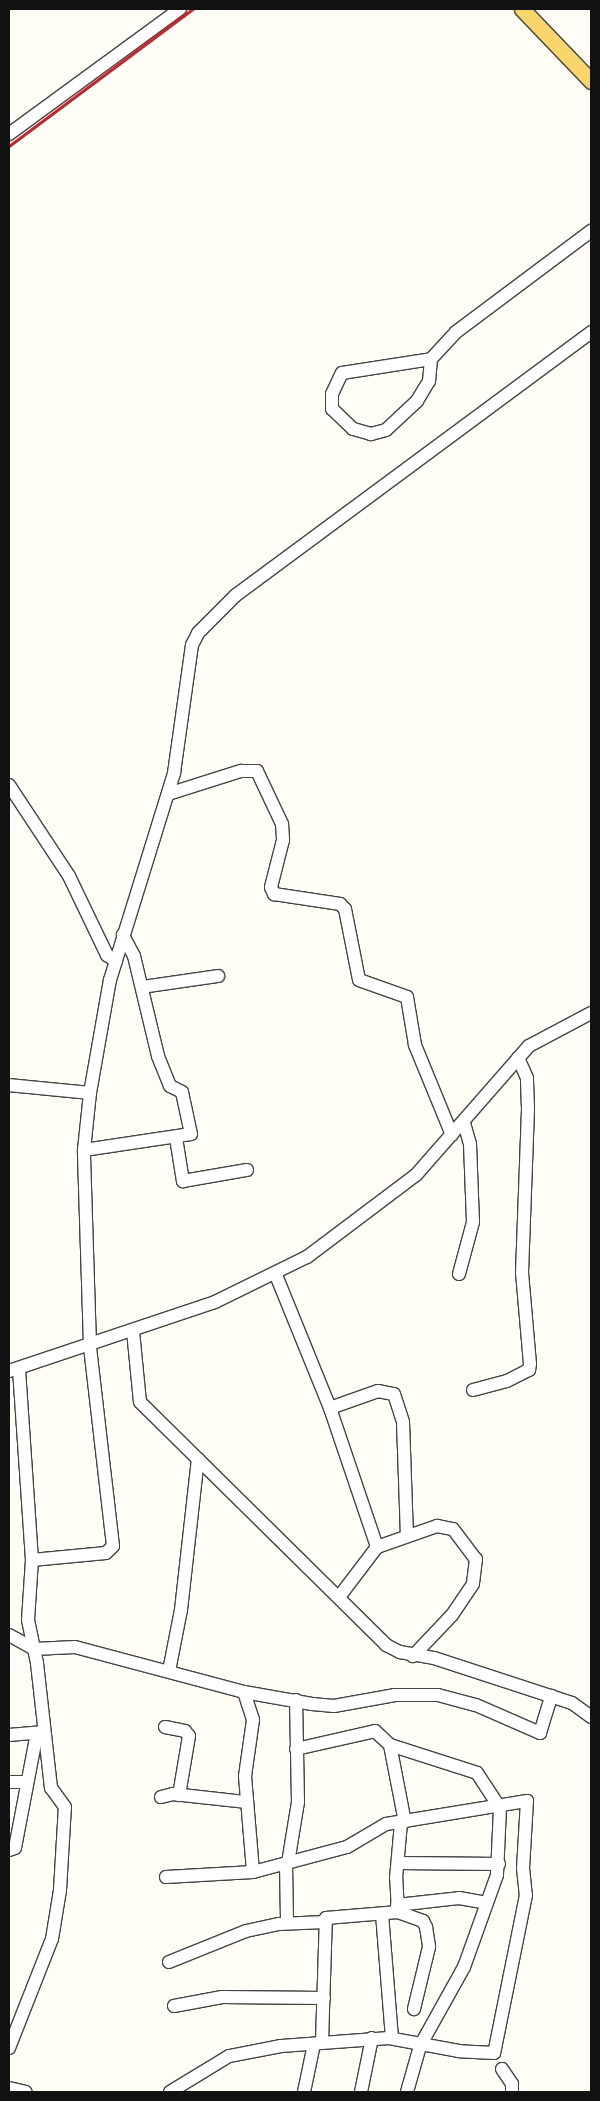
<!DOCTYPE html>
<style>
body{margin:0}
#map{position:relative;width:600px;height:2101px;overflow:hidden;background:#fffdf5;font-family:"Roboto Serif",serif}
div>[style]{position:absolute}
.roads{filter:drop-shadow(1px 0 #444) drop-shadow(-1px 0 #444) drop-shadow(0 1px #444) drop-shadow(0 -1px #444)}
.minor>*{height:12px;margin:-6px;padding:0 6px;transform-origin:6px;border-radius:6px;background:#fff}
.major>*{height:15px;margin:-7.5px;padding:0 7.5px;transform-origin:7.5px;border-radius:7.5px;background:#f9d66b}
.rail>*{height:2.5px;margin:-1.25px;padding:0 1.25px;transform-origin:1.25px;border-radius:1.25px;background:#c4262e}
span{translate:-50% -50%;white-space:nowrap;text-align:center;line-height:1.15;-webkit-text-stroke:5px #fff;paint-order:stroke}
.frame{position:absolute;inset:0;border:10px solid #111;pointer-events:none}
</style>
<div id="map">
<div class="roads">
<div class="minor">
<i style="left:9px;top:134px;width:212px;rotate:-36.2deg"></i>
<i style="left:431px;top:359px;width:22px;rotate:95deg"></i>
<i style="left:429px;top:381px;width:23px;rotate:121deg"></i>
<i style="left:417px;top:401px;width:42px;rotate:136.9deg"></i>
<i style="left:386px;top:430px;width:16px;rotate:165deg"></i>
<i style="left:371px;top:434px;width:19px;rotate:-164deg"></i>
<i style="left:353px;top:429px;width:29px;rotate:-136deg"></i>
<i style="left:332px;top:409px;width:15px;rotate:-90deg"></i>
<i style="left:332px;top:394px;width:23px;rotate:-65deg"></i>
<i style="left:342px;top:373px;width:90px;rotate:-8.9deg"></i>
<i style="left:431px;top:359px;width:37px;rotate:-47deg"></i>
<i style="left:456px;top:332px;width:169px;rotate:-36.8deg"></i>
<i style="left:9px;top:785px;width:109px;rotate:56.6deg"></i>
<i style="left:69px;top:876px;width:88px;rotate:64.3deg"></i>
<i style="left:107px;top:955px;width:11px;rotate:34deg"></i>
<i style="left:168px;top:794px;width:77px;rotate:-17.5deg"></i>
<i style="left:241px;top:771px;width:16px"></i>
<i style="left:257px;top:771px;width:59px;rotate:64.7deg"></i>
<i style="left:282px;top:824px;width:16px;rotate:86deg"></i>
<i style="left:283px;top:840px;width:49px;rotate:104.3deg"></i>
<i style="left:271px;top:887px;width:8px;rotate:67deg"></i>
<i style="left:274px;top:894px;width:67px;rotate:8.6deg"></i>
<i style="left:340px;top:904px;width:7px;rotate:45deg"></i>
<i style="left:345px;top:909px;width:72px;rotate:78.8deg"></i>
<i style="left:359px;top:980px;width:51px;rotate:19.5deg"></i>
<i style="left:407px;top:997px;width:49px;rotate:80.5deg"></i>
<i style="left:415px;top:1045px;width:97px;rotate:67.7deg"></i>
<i style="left:142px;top:987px;width:77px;rotate:-8.2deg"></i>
<i style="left:9px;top:1085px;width:81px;rotate:5.6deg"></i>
<i style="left:176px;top:1138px;width:44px;rotate:80.8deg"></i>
<i style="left:183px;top:1181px;width:65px;rotate:-9.8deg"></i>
<i style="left:84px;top:1150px;width:108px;rotate:-8.5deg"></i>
<i style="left:191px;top:1134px;width:43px;rotate:-102.1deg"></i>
<i style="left:182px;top:1092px;width:13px;rotate:-153deg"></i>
<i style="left:170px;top:1086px;width:32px;rotate:-112deg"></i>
<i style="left:158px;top:1056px;width:103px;rotate:-103.5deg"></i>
<i style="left:134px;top:956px;width:24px;rotate:-118deg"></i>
<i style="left:459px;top:1274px;width:54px;rotate:-74.9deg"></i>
<i style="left:473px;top:1222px;width:78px;rotate:-92.2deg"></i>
<i style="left:470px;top:1144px;width:22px;rotate:-106deg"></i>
<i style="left:276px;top:1275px;width:144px;rotate:67.9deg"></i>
<i style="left:330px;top:1408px;width:147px;rotate:71.3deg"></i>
<i style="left:133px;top:1331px;width:71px;rotate:84.4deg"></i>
<i style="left:140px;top:1402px;width:346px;rotate:44.6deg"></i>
<i style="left:386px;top:1645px;width:16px;rotate:27deg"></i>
<i style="left:400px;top:1652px;width:35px;rotate:10deg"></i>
<i style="left:434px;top:1658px;width:145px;rotate:18.1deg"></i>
<i style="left:572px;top:1703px;width:24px;rotate:36deg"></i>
<i style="left:9px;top:1371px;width:217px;rotate:-18.5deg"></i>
<i style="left:215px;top:1302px;width:102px;rotate:-26.1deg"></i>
<i style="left:307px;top:1257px;width:136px;rotate:-37deg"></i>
<i style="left:416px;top:1175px;width:171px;rotate:-48.8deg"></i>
<i style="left:529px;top:1046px;width:70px;rotate:-28deg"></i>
<i style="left:473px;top:1390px;width:35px;rotate:-15deg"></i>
<i style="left:507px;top:1381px;width:25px;rotate:-27deg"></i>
<i style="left:529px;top:1370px;width:6px;rotate:-81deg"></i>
<i style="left:530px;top:1364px;width:91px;rotate:-95deg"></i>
<i style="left:522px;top:1273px;width:164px;rotate:-87.9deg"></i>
<i style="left:528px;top:1109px;width:31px;rotate:-92deg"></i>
<i style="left:527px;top:1078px;width:22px;rotate:-114deg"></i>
<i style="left:330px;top:1408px;width:51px;rotate:-19.5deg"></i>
<i style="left:378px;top:1391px;width:16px;rotate:11deg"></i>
<i style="left:394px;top:1394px;width:29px;rotate:72deg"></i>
<i style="left:403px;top:1422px;width:114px;rotate:88deg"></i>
<i style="left:32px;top:1560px;width:74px;rotate:-5.4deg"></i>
<i style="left:106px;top:1553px;width:10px;rotate:-45deg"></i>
<i style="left:113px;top:1546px;width:201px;rotate:-96.6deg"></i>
<i style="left:90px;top:1346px;width:196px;rotate:-91.8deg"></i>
<i style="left:84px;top:1150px;width:57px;rotate:-84deg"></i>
<i style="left:90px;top:1093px;width:115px;rotate:-80deg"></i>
<i style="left:110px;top:980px;width:217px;rotate:-72.8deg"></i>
<i style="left:174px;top:773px;width:129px;rotate:-82deg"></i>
<i style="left:192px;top:645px;width:13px;rotate:-63deg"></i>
<i style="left:198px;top:633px;width:54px;rotate:-45deg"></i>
<i style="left:236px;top:595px;width:442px;rotate:-36.5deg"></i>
<i style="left:339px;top:1597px;width:63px;rotate:-52.8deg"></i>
<i style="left:377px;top:1547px;width:64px;rotate:-19.3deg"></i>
<i style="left:437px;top:1526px;width:16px;rotate:11deg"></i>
<i style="left:453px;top:1529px;width:38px;rotate:53deg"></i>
<i style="left:476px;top:1559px;width:25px;rotate:97deg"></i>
<i style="left:473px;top:1584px;width:37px;rotate:124deg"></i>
<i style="left:452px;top:1615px;width:57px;rotate:133.6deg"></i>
<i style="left:9px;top:1635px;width:29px;rotate:29deg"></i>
<i style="left:34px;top:1649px;width:41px;rotate:-2.8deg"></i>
<i style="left:75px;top:1647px;width:175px;rotate:14.9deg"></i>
<i style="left:244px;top:1692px;width:69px;rotate:10deg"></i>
<i style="left:312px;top:1704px;width:22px;rotate:5deg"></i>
<i style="left:334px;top:1706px;width:62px;rotate:-10.2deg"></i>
<i style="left:395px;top:1695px;width:43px"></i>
<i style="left:438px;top:1695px;width:39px;rotate:15deg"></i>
<i style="left:476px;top:1705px;width:70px;rotate:23.6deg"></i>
<i style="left:540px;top:1733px;width:39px;rotate:-73deg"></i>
<i style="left:169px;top:1671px;width:62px;rotate:-78.9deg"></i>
<i style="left:181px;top:1610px;width:152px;rotate:-83.6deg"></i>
<i style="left:244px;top:1692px;width:29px;rotate:72deg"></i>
<i style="left:253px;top:1720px;width:57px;rotate:98.1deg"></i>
<i style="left:245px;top:1776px;width:96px;rotate:85.2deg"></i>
<i style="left:165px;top:1727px;width:20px;rotate:11deg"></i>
<i style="left:185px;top:1731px;width:6px;rotate:51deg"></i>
<i style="left:189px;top:1736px;width:60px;rotate:99.6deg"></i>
<i style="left:9px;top:1735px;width:35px;rotate:-5deg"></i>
<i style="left:390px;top:1745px;width:78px;rotate:79deg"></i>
<i style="left:296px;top:1749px;width:81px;rotate:-12.8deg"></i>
<i style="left:375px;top:1731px;width:21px;rotate:43deg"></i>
<i style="left:390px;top:1745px;width:91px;rotate:17.8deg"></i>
<i style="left:477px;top:1773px;width:42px;rotate:56.7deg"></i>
<i style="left:500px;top:1808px;width:67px;rotate:92.6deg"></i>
<i style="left:497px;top:1875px;width:98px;rotate:109.7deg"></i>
<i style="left:464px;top:1967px;width:90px;rotate:119.1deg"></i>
<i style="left:420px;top:2046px;width:48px;rotate:105.8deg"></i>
<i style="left:9px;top:1782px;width:18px"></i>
<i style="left:161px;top:1797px;width:12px;rotate:-14deg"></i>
<i style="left:173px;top:1794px;width:72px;rotate:6.3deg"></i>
<i style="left:9px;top:1850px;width:6px;rotate:-18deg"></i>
<i style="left:15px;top:1848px;width:117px;rotate:-79.2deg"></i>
<i style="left:286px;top:1863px;width:60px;rotate:89deg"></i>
<i style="left:288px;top:1863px;width:62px;rotate:-80.7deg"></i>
<i style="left:298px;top:1802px;width:102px;rotate:-91.1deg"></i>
<i style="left:398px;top:1863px;width:101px;rotate:0.6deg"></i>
<i style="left:166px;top:1877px;width:87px;rotate:-3.3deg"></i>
<i style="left:253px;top:1872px;width:97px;rotate:-14.9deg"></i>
<i style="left:347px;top:1847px;width:45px;rotate:-30.5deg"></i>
<i style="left:386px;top:1824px;width:143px;rotate:-9.3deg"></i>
<i style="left:527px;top:1801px;width:67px;rotate:93.4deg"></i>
<i style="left:523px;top:1868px;width:27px;rotate:84deg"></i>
<i style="left:526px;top:1895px;width:161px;rotate:101.4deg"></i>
<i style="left:494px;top:2053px;width:35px;rotate:-177deg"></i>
<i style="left:459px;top:2051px;width:71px;rotate:-169.5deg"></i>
<i style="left:389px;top:2038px;width:108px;rotate:175.8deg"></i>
<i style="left:281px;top:2046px;width:53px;rotate:169.1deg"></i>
<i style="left:229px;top:2056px;width:69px;rotate:148.6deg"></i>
<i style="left:397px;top:1905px;width:62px;rotate:-6.4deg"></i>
<i style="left:459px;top:1898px;width:28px;rotate:10deg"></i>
<i style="left:398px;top:1912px;width:27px;rotate:20deg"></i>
<i style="left:423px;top:1921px;width:7px;rotate:63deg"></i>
<i style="left:426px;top:1927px;width:20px;rotate:81deg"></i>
<i style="left:429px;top:1947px;width:64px;rotate:103.6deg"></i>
<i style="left:382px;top:1914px;width:124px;rotate:85.4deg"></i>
<i style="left:169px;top:1962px;width:83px;rotate:-21.9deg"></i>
<i style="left:246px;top:1931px;width:34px;rotate:-12deg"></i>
<i style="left:279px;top:1924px;width:46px;rotate:-2.5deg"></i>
<i style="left:174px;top:2006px;width:49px;rotate:-10.6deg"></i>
<i style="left:222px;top:1997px;width:102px;rotate:0.6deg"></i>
<i style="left:322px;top:2042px;width:124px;rotate:-88.2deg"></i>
<i style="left:326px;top:1918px;width:72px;rotate:-4.8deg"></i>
<i style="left:398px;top:1912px;width:34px;rotate:-93deg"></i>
<i style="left:396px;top:1878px;width:55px;rotate:-84.8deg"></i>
<i style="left:9px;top:2048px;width:117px;rotate:-68.5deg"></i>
<i style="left:52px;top:1939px;width:50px;rotate:-80.7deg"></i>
<i style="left:60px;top:1890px;width:83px;rotate:-86.6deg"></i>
<i style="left:65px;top:1807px;width:24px;rotate:-126deg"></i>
<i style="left:51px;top:1788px;width:126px;rotate:-96.4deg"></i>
<i style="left:37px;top:1663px;width:44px;rotate:-101.8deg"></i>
<i style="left:28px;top:1620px;width:60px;rotate:-86.2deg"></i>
<i style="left:32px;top:1560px;width:191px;rotate:-93.9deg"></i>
<i style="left:502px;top:2069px;width:18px;rotate:56deg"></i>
<i style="left:512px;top:2084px;width:8px;rotate:90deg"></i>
<i style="left:9px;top:2088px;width:17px;rotate:13deg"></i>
<i style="left:304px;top:2092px;width:49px;rotate:-78.2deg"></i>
<i style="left:361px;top:2092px;width:55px;rotate:-78.5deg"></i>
</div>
<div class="major">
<i style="left:522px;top:9px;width:100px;rotate:46.2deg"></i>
</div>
</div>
<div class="rail">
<i style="left:9px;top:146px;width:229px;rotate:-36.7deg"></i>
</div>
<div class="frame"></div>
</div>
